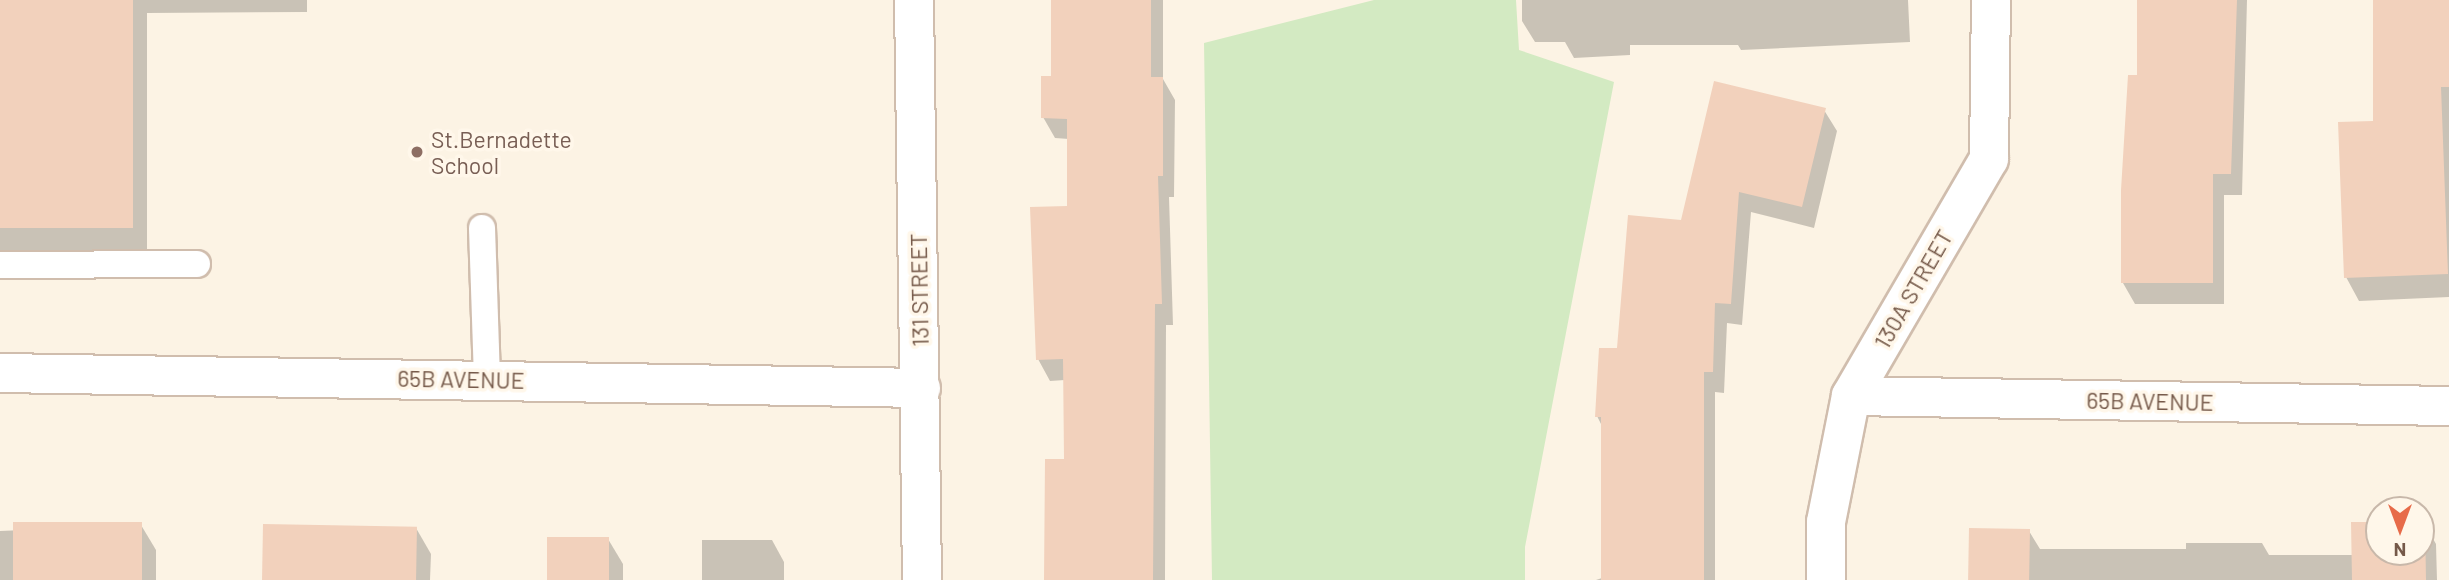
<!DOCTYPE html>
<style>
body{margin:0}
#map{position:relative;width:2449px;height:580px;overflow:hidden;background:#fcf3e4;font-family:Barlow,sans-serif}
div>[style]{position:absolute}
.green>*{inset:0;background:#d3eac2}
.shadow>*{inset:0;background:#0003}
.building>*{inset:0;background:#f2d1bc;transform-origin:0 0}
.roads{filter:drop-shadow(2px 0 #d0bdad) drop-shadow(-2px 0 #d0bdad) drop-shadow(0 2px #d0bdad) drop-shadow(0 -2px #d0bdad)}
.lane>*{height:26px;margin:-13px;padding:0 13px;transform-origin:13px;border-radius:13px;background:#fff}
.street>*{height:38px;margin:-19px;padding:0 19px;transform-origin:19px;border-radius:19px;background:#fff}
.dots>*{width:19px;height:19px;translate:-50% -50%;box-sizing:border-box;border:4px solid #fff7ea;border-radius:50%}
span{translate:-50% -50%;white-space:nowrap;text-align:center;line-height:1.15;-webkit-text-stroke:7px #fff7ea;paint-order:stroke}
.education-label{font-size:23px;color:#785e54}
.left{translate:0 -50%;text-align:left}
.street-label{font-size:23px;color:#755949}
.north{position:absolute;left:2365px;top:496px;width:70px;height:70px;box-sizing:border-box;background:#fff7ea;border:2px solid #c8b8aa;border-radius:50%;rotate:180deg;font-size:19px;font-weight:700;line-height:28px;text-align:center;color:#755949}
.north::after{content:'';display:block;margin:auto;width:24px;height:32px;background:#e76b49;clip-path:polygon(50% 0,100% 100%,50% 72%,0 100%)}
</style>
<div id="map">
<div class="green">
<i style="clip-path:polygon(1374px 0,1516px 0,1519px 50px,1614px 82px,1525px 547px,1525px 580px,1212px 580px,1204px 43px)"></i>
</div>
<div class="shadow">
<i style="clip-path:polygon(0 0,307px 0,307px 12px,147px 13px,147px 254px,0 254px)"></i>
<i style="clip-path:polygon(1053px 0,1163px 0,1163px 79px,1175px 100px,1174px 197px,1169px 197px,1173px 325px,1166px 325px,1165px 580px,1045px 580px,1065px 461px,1065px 380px,1050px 381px,1038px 359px,1068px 208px,1069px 139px,1055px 138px,1043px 117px,1053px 78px)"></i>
<i style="clip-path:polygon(1522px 0,1908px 0,1910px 42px,1741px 50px,1738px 45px,1630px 45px,1630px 55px,1574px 58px,1565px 42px,1535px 42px,1522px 21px)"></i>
<i style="clip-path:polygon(2139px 0,2247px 0,2242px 195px,2224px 195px,2224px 304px,2135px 304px,2123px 283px,2139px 77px)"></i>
<i style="clip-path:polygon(2375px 0,2449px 0,2449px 297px,2359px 301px,2346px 277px,2375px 122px)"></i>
<i style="clip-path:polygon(1824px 110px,1837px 131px,1814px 228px,1751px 212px,1742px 325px,1727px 323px,1724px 393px,1715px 392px,1715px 580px,1596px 580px,1602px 578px,1602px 426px,1597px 416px,1619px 350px,1682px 221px)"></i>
<i style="clip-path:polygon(2379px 523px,2379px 552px,2421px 552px,2424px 523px,2436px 544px,2437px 580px,1970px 580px,2029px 531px,2040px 549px,2186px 549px,2186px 543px,2262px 543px,2269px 555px,2353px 555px)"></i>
<i style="clip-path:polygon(141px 525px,156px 550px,156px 580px,0 580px,0 531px)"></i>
<i style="clip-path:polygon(416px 528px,431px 554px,430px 580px,265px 580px)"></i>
<i style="clip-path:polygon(608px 539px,623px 564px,623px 580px,548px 580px)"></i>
<i style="clip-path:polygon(702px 540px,772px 540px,784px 562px,784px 580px,702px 580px)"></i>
</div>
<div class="building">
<i style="left:0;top:0;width:133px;height:228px"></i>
<i style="clip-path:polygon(1051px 0,1151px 0,1151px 77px,1163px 77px,1163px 176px,1158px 176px,1162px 304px,1155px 304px,1153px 580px,1044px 580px,1045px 459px,1064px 459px,1063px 359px,1036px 360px,1030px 207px,1067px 206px,1067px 119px,1041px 118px,1041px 76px,1051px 76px)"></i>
<i style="clip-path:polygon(2137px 0,2237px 0,2231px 174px,2213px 174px,2213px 283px,2121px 283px,2121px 190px,2128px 75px,2137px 75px)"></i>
<i style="clip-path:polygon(2373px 0,2449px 0,2449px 87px,2441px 87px,2448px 274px,2344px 278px,2338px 122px,2373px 121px)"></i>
<i style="clip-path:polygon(1714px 81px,1826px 108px,1802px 207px,1739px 192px,1731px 304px,1715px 303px,1713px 372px,1704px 372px,1704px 580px,1601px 580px,1601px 417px,1595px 417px,1599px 348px,1617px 348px,1628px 215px,1681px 220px)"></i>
<i style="clip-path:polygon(2421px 521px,2425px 521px,2426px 580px,2352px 580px,2351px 522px,2379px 522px,2379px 552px,2421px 552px)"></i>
<i style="left:13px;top:522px;width:129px;height:58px"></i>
<i style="left:263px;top:524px;width:154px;height:56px;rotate:1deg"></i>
<i style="left:1969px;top:528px;width:61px;height:52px;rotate:1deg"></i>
<i style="left:547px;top:537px;width:62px;height:43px"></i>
</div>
<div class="roads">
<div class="lane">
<i style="left:482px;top:228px;width:151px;rotate:88.1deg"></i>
<i style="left:0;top:265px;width:197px;rotate:-0.3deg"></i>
</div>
<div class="street">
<i style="left:914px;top:0;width:580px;rotate:89.21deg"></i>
<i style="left:0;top:373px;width:921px;rotate:0.93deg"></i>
<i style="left:1851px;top:396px;width:598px;rotate:0.96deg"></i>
<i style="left:1826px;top:580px;width:58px;rotate:-90deg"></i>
<i style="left:1826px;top:522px;width:128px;rotate:-78.8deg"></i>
<i style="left:1851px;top:396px;width:274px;rotate:-59.8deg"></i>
<i style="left:1989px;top:159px;width:159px;rotate:-89.3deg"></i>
</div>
</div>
<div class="dots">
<i style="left:417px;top:152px;background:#8d6e63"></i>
</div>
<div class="education-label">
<span class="left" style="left:431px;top:152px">St.Bernadette<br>School</span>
</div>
<div class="street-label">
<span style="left:1913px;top:289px;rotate:-60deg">130A STREET</span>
<span style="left:919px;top:290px;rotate:-91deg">131 STREET</span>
<span style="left:461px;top:379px;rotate:1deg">65B AVENUE</span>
<span style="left:2150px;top:401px;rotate:1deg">65B AVENUE</span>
</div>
<div class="north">N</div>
</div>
